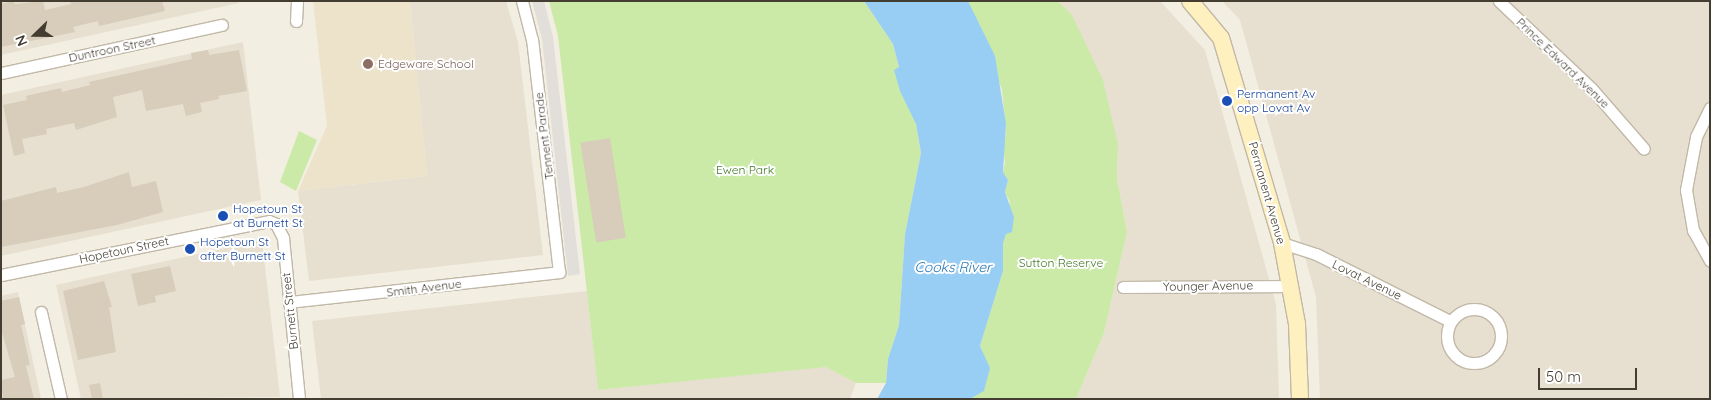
<!DOCTYPE html>
<style>
body{margin:0}
#map{position:relative;width:1711px;height:400px;overflow:hidden;background:#f2eee2;font-family:Quicksand,sans-serif}
div>[style]{position:absolute}
.residential>*{inset:0;background:#e7e0d0}
.education>*{inset:0;background:#ede3cb}
.green>*{inset:0;background:#cbeaa8}
.parking>*{inset:0;background:#e2dfdb}
.water>*{inset:0;background:#99cef4}
.building>*{inset:0;background:#d8ccba;transform-origin:0 0}
.roads{filter:drop-shadow(1px 0 #c1b8a7) drop-shadow(-1px 0 #c1b8a7) drop-shadow(0 1px #c1b8a7) drop-shadow(0 -1px #c1b8a7)}
.minor>*{height:11px;margin:-5.5px;padding:0 5.5px;transform-origin:5.5px;border-radius:5.5px;background:#fff}
.minor>.ring{margin:-5.5px;padding:0;box-sizing:content-box;background:none;border:11px solid #fff;border-radius:50%}
.secondary>*{height:16px;margin:-8px;padding:0 8px;transform-origin:8px;border-radius:8px;background:#fff0bf}
.dots>*{width:14px;height:14px;translate:-50% -50%;box-sizing:border-box;border:2px solid #fff;border-radius:50%}
span{translate:-50% -50%;white-space:nowrap;text-align:center;line-height:1.15;-webkit-text-stroke:4px #fff;paint-order:stroke}
.street-label{font-size:12px;color:#443d32}
.education-label{font-size:12px;color:#785e54}
.left{translate:0 -50%;text-align:left}
.transit-label{font-size:12px;color:#164399}
.park-label{font-size:12px;color:#427823}
.water-label{font-size:14px;color:#2677b5;font-style:italic}
.frame{position:absolute;inset:0;border:2px solid #443d32;pointer-events:none}
.north{position:absolute;left:10px;top:10px;width:50px;height:50px;-webkit-text-stroke:4px #fff;paint-order:stroke;rotate:248deg;font-size:14px;font-weight:700;line-height:20px;text-align:center;color:#443d32}
.north::after{content:'';display:block;margin:auto;width:18px;height:22px;background:#443d32;clip-path:polygon(50% 0,100% 100%,50% 72%,0 100%)}
.scale{position:absolute;left:1538px;top:368px;width:99px;height:22px;box-sizing:border-box;border:2px solid #443d32;border-top:0;padding-left:6px;font-size:15px;line-height:18px;white-space:nowrap;color:#443d32;-webkit-text-stroke:4px #fff;paint-order:stroke}
</style>
<div id="map">
<div class="residential">
<i style="clip-path:polygon(1px 1px,239px 1px,239px 3px,1px 55px)"></i>
<i style="clip-path:polygon(410px 1px,506px 1px,518px 42px,543px 255px,309px 281px,298px 191px,427px 176px)"></i>
<i style="clip-path:polygon(1058px 1px,1160px 1px,1205px 50px,1276px 304px,1279px 399px,1076px 399px,1104px 333px,1127px 232px,1117px 178px,1118px 144px,1072px 15px)"></i>
<i style="clip-path:polygon(1222px 1px,1710px 1px,1710px 399px,1320px 399px,1316px 297px,1240px 20px)"></i>
<i style="clip-path:polygon(243px 42px,261px 200px,1px 256px,1px 95px)"></i>
<i style="clip-path:polygon(262px 240px,280px 397px,81px 399px,56px 285px)"></i>
<i style="clip-path:polygon(587px 291px,598px 390px,826px 366px,856px 383px,850px 399px,321px 399px,312px 321px)"></i>
<i style="clip-path:polygon(18px 292px,41px 399px,1px 399px,1px 296px)"></i>
</div>
<div class="education">
<i style="clip-path:polygon(313px 1px,410px 1px,427px 176px,298px 191px,327px 126px)"></i>
</div>
<div class="green">
<i style="clip-path:polygon(549px 1px,864px 1px,893px 44px,899px 67px,895px 70px,916px 124px,921px 153px,905px 234px,899px 325px,888px 359px,886px 383px,856px 383px,826px 367px,598px 390px,558px 36px)"></i>
<i style="clip-path:polygon(968px 1px,1058px 1px,1072px 15px,1103px 80px,1118px 144px,1117px 178px,1127px 232px,1104px 333px,1076px 399px,970px 399px,978px 394px,984px 356px,980px 346px,1003px 271px,1001px 251px,1010px 202px,1005px 192px,1008px 180px,1003px 172px,1005px 163px,1003px 145px,1006px 133px,1002px 90px)"></i>
<i style="clip-path:polygon(299px 131px,317px 140px,296px 191px,280px 182px)"></i>
</div>
<div class="parking">
<i style="clip-path:polygon(532px 1px,544px 1px,553px 37px,580px 274px,568px 276px,542px 39px)"></i>
</div>
<div class="water">
<i style="clip-path:polygon(864px 1px,968px 1px,995px 56px,1006px 124px,1003px 172px,1008px 180px,1005px 192px,1014px 217px,1012px 232px,1006px 234px,1003px 243px,1003px 271px,980px 346px,990px 368px,984px 391px,970px 399px,877px 399px,886px 383px,888px 359px,899px 325px,905px 234px,921px 153px,916px 124px,900px 91px,894px 70px,899px 67px,893px 44px)"></i>
</div>
<div class="building">
<i style="clip-path:polygon(13px 1px,15px 4px,43px 1px,45px 10px,71px 4px,70px 1px,162px 1px,165px 11px,99px 26px,98px 21px,73px 27px,75px 32px,1px 47px,1px 4px)"></i>
<i style="clip-path:polygon(208px 50px,209px 55px,239px 50px,247px 91px,218px 96px,219px 99px,200px 103px,202px 112px,186px 116px,183px 104px,146px 111px,142px 90px,113px 97px,117px 117px,76px 130px,74px 123px,46px 129px,47px 134px,22px 139px,25px 153px,14px 156px,3px 105px,27px 100px,26px 96px,61px 88px,62px 92px,90px 85px,89px 82px,192px 59px,191px 53px)"></i>
<i style="left:610px;top:138px;width:101px;height:30px;rotate:81deg"></i>
<i style="clip-path:polygon(129px 172px,132px 187px,156px 181px,163px 212px,117px 225px,1px 247px,1px 201px,56px 187px,57px 193px,84px 187px)"></i>
<i style="clip-path:polygon(170px 266px,176px 291px,155px 296px,156px 302px,138px 306px,131px 274px)"></i>
<i style="clip-path:polygon(104px 281px,112px 307px,109px 307px,116px 352px,78px 360px,63px 291px)"></i>
<i style="clip-path:polygon(19px 297px,25px 324px,21px 325px,30px 365px,26px 366px,34px 399px,3px 399px,1px 380px,15px 377px,1px 329px,1px 301px)"></i>
<i style="clip-path:polygon(100px 383px,103px 399px,92px 399px,89px 385px)"></i>
</div>
<div class="roads">
<div class="minor">
<i style="left:1499px;top:1px;width:128px;rotate:43.4deg"></i>
<i style="left:1592px;top:89px;width:79px;rotate:49.1deg"></i>
<i style="left:296px;top:21px;width:20px;rotate:-87deg"></i>
<i style="left:1px;top:73px;width:226px;rotate:-12.3deg"></i>
<i style="left:1710px;top:108px;width:32px;rotate:116deg"></i>
<i style="left:1696px;top:137px;width:54px;rotate:100.7deg"></i>
<i style="left:1686px;top:190px;width:41px;rotate:80.1deg"></i>
<i style="left:1693px;top:230px;width:35px;rotate:61deg"></i>
<i style="left:1282px;top:243px;width:36px;rotate:18deg"></i>
<i style="left:1316px;top:254px;width:150px;rotate:26.6deg"></i>
<i style="left:1px;top:275px;width:273px;rotate:-11.4deg"></i>
<i style="left:269px;top:221px;width:8px;rotate:23deg"></i>
<i style="left:276px;top:224px;width:16px;rotate:63deg"></i>
<i style="left:283px;top:238px;width:162px;rotate:84.3deg"></i>
<i style="left:1123px;top:287px;width:169px;rotate:-0.3deg"></i>
<i style="left:289px;top:302px;width:272px;rotate:-6.3deg"></i>
<i style="left:559px;top:272px;width:234px;rotate:-96.6deg"></i>
<i style="left:532px;top:40px;width:40px;rotate:-104.4deg"></i>
<i class="ring" style="left:1447px;top:309px;width:43px;height:43px"></i>
<i style="left:41px;top:312px;width:89px;rotate:77.1deg"></i>
</div>
<div class="secondary">
<i style="left:1190px;top:1px;width:48px;rotate:50deg"></i>
<i style="left:1221px;top:38px;width:214px;rotate:73.4deg"></i>
<i style="left:1282px;top:243px;width:82px;rotate:79.5deg"></i>
<i style="left:1297px;top:324px;width:75px;rotate:87.7deg"></i>
</div>
</div>
<div class="dots">
<i style="left:368px;top:64px;background:#8d6e63"></i>
<i style="left:1227px;top:101px;background:#1a4fb4"></i>
<i style="left:223px;top:216px;background:#1a4fb4"></i>
<i style="left:190px;top:249px;background:#1a4fb4"></i>
</div>
<div class="street-label">
<span style="left:112px;top:49px;rotate:-12deg">Duntroon Street</span>
<span style="left:1563px;top:63px;rotate:44deg">Prince Edward Avenue</span>
<span style="left:544px;top:136px;rotate:-97deg">Tennent Parade</span>
<span style="left:1267px;top:193px;rotate:74deg">Permanent Avenue</span>
<span style="left:124px;top:250px;rotate:-12deg">Hopetoun Street</span>
<span style="left:1367px;top:280px;rotate:26deg">Lovat Avenue</span>
<span style="left:1208px;top:286px;rotate:-1deg">Younger Avenue</span>
<span style="left:424px;top:288px;rotate:-7deg">Smith Avenue</span>
<span style="left:290px;top:311px;rotate:-96deg">Burnett Street</span>
</div>
<div class="education-label">
<span class="left" style="left:378px;top:64px">Edgeware School</span>
</div>
<div class="transit-label">
<span class="left" style="left:1237px;top:101px">Permanent Av<br>opp Lovat Av</span>
<span class="left" style="left:233px;top:216px">Hopetoun St<br>at Burnett St</span>
<span class="left" style="left:200px;top:249px">Hopetoun St<br>after Burnett St</span>
</div>
<div class="park-label">
<span style="left:745px;top:170px">Ewen Park</span>
<span style="left:1061px;top:263px">Sutton Reserve</span>
</div>
<div class="water-label">
<span style="left:953px;top:267px">Cooks River</span>
</div>
<div class="frame"></div>
<div class="north">N</div>
<div class="scale">50 m</div>
</div>
